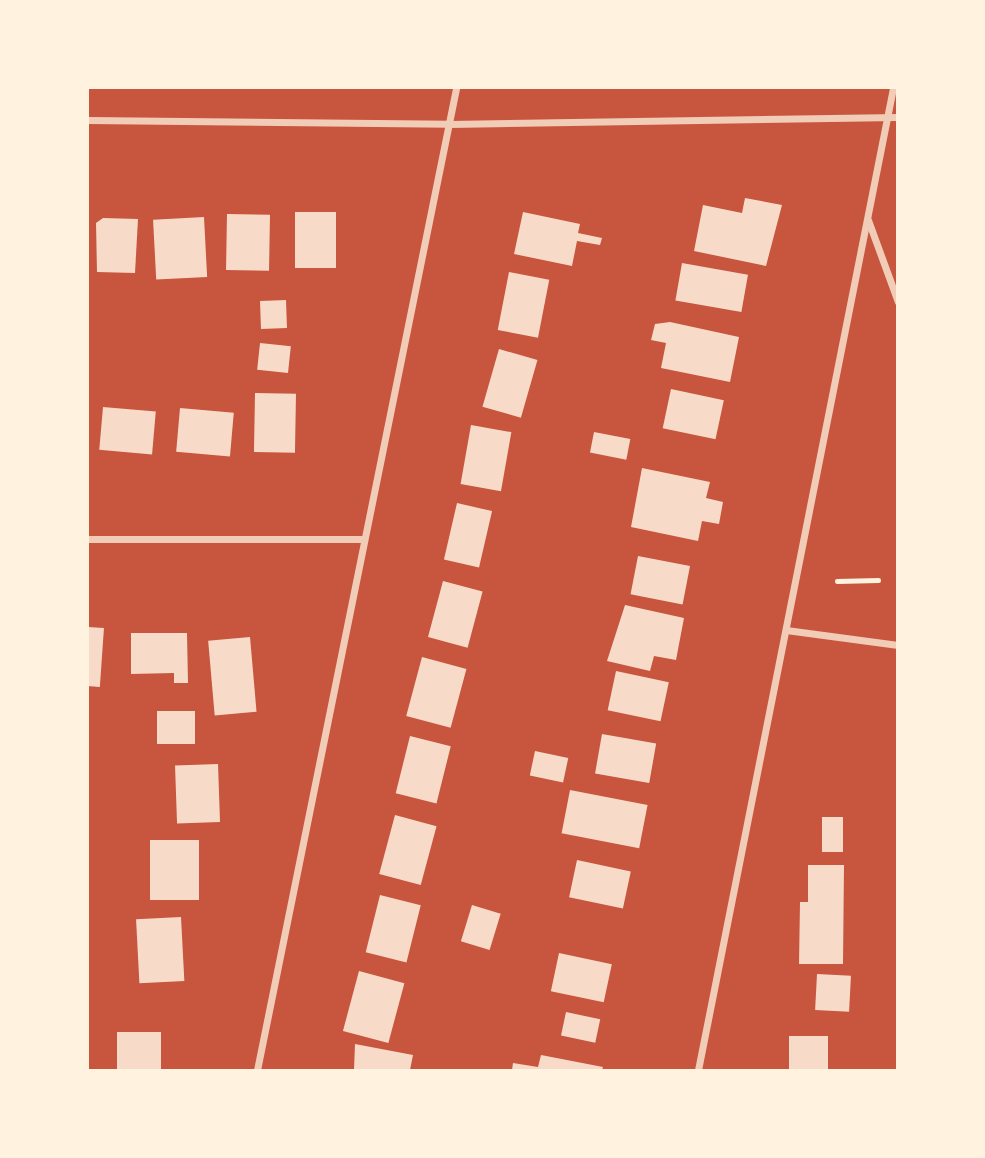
<!DOCTYPE html>
<style>
body{margin:0}
#map{position:relative;width:985px;height:1158px;overflow:hidden;background:#c8553d;font-family:"Source Sans 3",sans-serif}
div>[style]{position:absolute}
.building>*{inset:0;background:#f7dbc8;transform-origin:0 0}
.path>*{height:4.5px;margin:-2.25px;padding:0 2.25px;transform-origin:2.25px;border-radius:2.25px;background:#fff3e0}
.minor>*{height:7px;margin:-3.5px;padding:0 3.5px;transform-origin:3.5px;border-radius:3.5px;background:#f1ccb7}
span{translate:-50% -50%;white-space:nowrap;text-align:center;line-height:1.15;-webkit-text-stroke:7px #fff3e0;paint-order:stroke}
.frame{position:absolute;inset:0;border:89px solid #fff3e0;pointer-events:none}
</style>
<div id="map">
<div class="building">
<i style="clip-path:polygon(745px 198px,782px 205px,766px 266px,694px 251px,703px 205px,742px 213px)"></i>
<i style="left:295px;top:212px;width:41px;height:56px"></i>
<i style="clip-path:polygon(523px 212px,580px 224px,578px 233px,602px 238px,600px 245px,577px 241px,572px 266px,514px 254px)"></i>
<i style="left:227px;top:214px;width:43px;height:56px;rotate:1deg"></i>
<i style="left:204px;top:217px;width:60px;height:51px;rotate:87deg"></i>
<i style="clip-path:polygon(103px 218px,138px 219px,135px 273px,97px 272px,96px 223px)"></i>
<i style="left:682px;top:263px;width:67px;height:38px;rotate:10deg"></i>
<i style="left:509px;top:272px;width:41px;height:59px;rotate:11deg"></i>
<i style="left:286px;top:300px;width:28px;height:26px;rotate:88deg"></i>
<i style="clip-path:polygon(670px 322px,739px 337px,730px 382px,661px 368px,666px 343px,651px 340px,655px 324px)"></i>
<i style="left:260px;top:343px;width:31px;height:27px;rotate:6deg"></i>
<i style="left:499px;top:349px;width:40px;height:60px;rotate:16deg"></i>
<i style="left:671px;top:389px;width:54px;height:40px;rotate:12deg"></i>
<i style="left:255px;top:393px;width:41px;height:59px;rotate:1deg"></i>
<i style="left:103px;top:407px;width:53px;height:43px;rotate:5deg"></i>
<i style="left:180px;top:408px;width:54px;height:44px;rotate:5deg"></i>
<i style="left:471px;top:425px;width:41px;height:60px;rotate:10deg"></i>
<i style="left:594px;top:432px;width:37px;height:21px;rotate:11deg"></i>
<i style="clip-path:polygon(642px 468px,710px 482px,706px 498px,723px 502px,719px 524px,702px 521px,698px 541px,631px 527px)"></i>
<i style="left:457px;top:503px;width:36px;height:58px;rotate:13deg"></i>
<i style="left:638px;top:556px;width:53px;height:39px;rotate:11deg"></i>
<i style="left:443px;top:581px;width:41px;height:58px;rotate:15deg"></i>
<i style="clip-path:polygon(625px 605px,684px 618px,676px 660px,654px 656px,650px 671px,607px 661px)"></i>
<i style="left:88px;top:627px;width:16px;height:59px;rotate:4deg"></i>
<i style="clip-path:polygon(131px 633px,187px 633px,188px 683px,174px 683px,174px 673px,131px 674px)"></i>
<i style="left:250px;top:637px;width:75px;height:42px;rotate:85deg"></i>
<i style="left:422px;top:657px;width:46px;height:61px;rotate:15deg"></i>
<i style="left:616px;top:671px;width:54px;height:40px;rotate:12deg"></i>
<i style="left:157px;top:711px;width:38px;height:33px"></i>
<i style="left:602px;top:734px;width:55px;height:40px;rotate:10deg"></i>
<i style="left:410px;top:736px;width:42px;height:59px;rotate:14deg"></i>
<i style="left:535px;top:751px;width:34px;height:25px;rotate:12deg"></i>
<i style="left:218px;top:764px;width:58px;height:43px;rotate:88deg"></i>
<i style="left:570px;top:790px;width:79px;height:44px;rotate:11deg"></i>
<i style="left:395px;top:815px;width:43px;height:61px;rotate:15deg"></i>
<i style="left:822px;top:817px;width:21px;height:35px"></i>
<i style="left:199px;top:840px;width:60px;height:49px;rotate:90deg"></i>
<i style="left:577px;top:860px;width:55px;height:38px;rotate:12deg"></i>
<i style="clip-path:polygon(808px 865px,844px 865px,843px 964px,799px 964px,800px 902px,808px 902px)"></i>
<i style="left:380px;top:895px;width:42px;height:59px;rotate:14deg"></i>
<i style="left:472px;top:905px;width:30px;height:38px;rotate:17deg"></i>
<i style="left:181px;top:917px;width:64px;height:45px;rotate:87deg"></i>
<i style="left:559px;top:953px;width:54px;height:39px;rotate:12deg"></i>
<i style="left:359px;top:971px;width:47px;height:62px;rotate:15deg"></i>
<i style="left:817px;top:974px;width:34px;height:36px;rotate:3deg"></i>
<i style="left:566px;top:1012px;width:35px;height:24px;rotate:12deg"></i>
<i style="left:117px;top:1032px;width:44px;height:38px"></i>
<i style="left:789px;top:1036px;width:39px;height:34px"></i>
<i style="clip-path:polygon(355px 1044px,413px 1055px,410px 1070px,354px 1070px)"></i>
<i style="clip-path:polygon(541px 1055px,603px 1067px,602px 1070px,512px 1070px,513px 1063px,538px 1067px)"></i>
</div>
<div class="path">
<i style="left:837px;top:581px;width:41px;rotate:-1.4deg"></i>
</div>
<div class="minor">
<i style="left:88px;top:120px;width:361px;rotate:0.6deg"></i>
<i style="left:449px;top:124px;width:449px;rotate:-0.9deg"></i>
<i style="left:868px;top:220px;width:87px;rotate:69.9deg"></i>
<i style="left:88px;top:539px;width:275px"></i>
<i style="left:786px;top:630px;width:113px;rotate:7.6deg"></i>
<i style="left:257px;top:1070px;width:1002px;rotate:-78.54deg"></i>
<i style="left:698px;top:1070px;width:1001px;rotate:-78.77deg"></i>
</div>
<div class="frame"></div>
</div>
